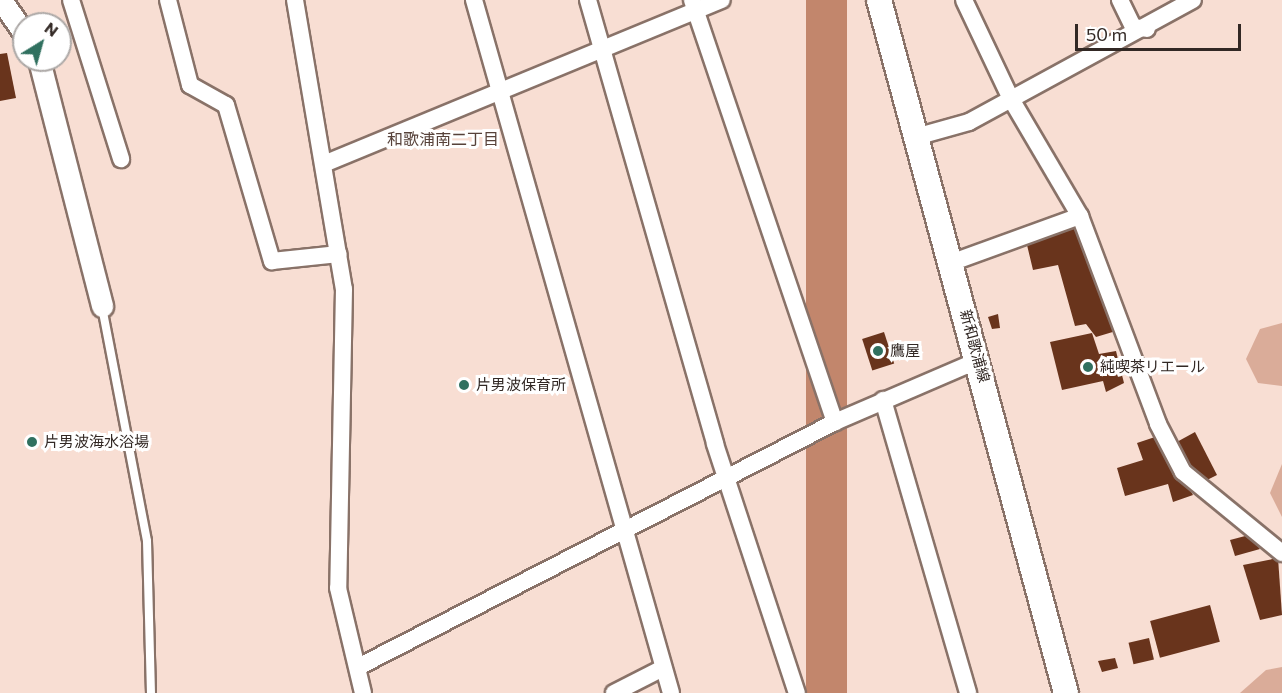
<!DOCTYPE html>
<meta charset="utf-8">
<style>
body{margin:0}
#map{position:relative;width:1282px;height:693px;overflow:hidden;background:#f8ded3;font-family:Commissioner,"Noto Sans JP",sans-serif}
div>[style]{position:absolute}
.green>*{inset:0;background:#daac99}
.water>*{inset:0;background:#c2866c;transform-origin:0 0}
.building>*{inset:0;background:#69341c;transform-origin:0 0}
.roads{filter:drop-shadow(2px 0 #897268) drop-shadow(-2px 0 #897268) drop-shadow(0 2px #897268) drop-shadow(0 -2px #897268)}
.service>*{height:8px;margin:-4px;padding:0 4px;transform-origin:4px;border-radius:4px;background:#fff}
.minor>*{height:16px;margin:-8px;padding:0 8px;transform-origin:8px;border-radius:8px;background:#fff}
.tertiary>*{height:21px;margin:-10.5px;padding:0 10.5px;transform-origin:10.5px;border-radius:10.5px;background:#fff}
.secondary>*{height:24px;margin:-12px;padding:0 12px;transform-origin:12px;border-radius:12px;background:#fff}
.dots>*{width:16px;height:16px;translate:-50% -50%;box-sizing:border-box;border:3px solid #fff;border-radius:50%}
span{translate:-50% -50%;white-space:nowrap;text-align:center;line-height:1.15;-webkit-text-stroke:6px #fff;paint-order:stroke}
.street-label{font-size:15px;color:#322824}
.poi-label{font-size:15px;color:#322824}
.left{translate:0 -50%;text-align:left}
.neighbourhood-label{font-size:16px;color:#57423a}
.north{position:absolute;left:12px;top:12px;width:60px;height:60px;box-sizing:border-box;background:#fff;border:2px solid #ada9a7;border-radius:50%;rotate:37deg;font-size:16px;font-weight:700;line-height:24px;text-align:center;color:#322824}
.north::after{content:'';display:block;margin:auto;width:21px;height:27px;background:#30705f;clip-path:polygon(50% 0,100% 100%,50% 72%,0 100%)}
.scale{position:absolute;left:1075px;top:24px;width:166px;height:27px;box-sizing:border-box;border:3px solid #322824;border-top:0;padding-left:8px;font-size:18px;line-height:21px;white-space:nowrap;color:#322824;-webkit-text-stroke:4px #fff;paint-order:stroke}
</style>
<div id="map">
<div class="green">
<i style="clip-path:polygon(1282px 323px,1282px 386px,1258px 383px,1246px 359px,1260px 329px)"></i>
<i style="clip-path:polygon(1282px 464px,1282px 517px,1270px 493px)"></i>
<i style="clip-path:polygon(1282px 667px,1282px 693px,1240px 693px,1266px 670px)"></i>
</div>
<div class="water">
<i style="left:806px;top:0;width:41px;height:719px"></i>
</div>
<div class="building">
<i style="clip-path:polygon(7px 53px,16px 98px,0 101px,0 54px)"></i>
<i style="clip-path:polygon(1076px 227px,1116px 331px,1096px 337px,1086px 324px,1075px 326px,1058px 265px,1033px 270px,1027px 245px)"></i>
<i style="clip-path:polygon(998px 314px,1000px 328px,992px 329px,988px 317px)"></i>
<i style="left:884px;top:332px;width:33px;height:23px;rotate:72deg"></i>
<i style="clip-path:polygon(1092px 333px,1099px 354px,1116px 351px,1124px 383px,1106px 392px,1103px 381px,1062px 390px,1050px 342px)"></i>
<i style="clip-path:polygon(1195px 432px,1217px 475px,1205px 481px,1189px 468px,1175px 443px)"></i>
<i style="clip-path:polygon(1161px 435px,1173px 475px,1180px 473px,1193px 495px,1173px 502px,1168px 484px,1125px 496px,1117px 468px,1143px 460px,1137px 443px)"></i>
<i style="clip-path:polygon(1249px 535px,1260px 549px,1235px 556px,1230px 540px)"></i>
<i style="clip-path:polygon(1278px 558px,1282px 615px,1260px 620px,1243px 565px)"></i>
<i style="left:1210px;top:605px;width:38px;height:62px;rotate:75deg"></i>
<i style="left:1149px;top:638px;width:22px;height:21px;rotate:77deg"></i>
<i style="clip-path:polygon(1115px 658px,1118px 668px,1102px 672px,1098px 661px)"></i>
</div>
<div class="roads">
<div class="service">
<i style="left:102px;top:307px;width:238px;rotate:79.1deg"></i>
<i style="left:147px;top:541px;width:152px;rotate:88.5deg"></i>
</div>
<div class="minor">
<i style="left:71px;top:0;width:167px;rotate:72.5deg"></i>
<i style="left:168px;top:0;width:88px;rotate:75.5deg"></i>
<i style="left:190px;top:85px;width:41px;rotate:29.1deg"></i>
<i style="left:226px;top:105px;width:163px;rotate:73.6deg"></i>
<i style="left:272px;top:261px;width:67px;rotate:-6deg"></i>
<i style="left:295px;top:0;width:293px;rotate:80.4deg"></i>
<i style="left:344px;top:289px;width:299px;rotate:91.1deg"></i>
<i style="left:338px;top:588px;width:108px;rotate:76.6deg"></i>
<i style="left:474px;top:0;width:720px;rotate:74.13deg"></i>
<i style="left:588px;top:0;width:462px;rotate:74deg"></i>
<i style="left:715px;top:444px;width:262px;rotate:71.8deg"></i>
<i style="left:692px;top:0;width:446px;rotate:71.3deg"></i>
<i style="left:964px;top:0;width:110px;rotate:64.6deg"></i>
<i style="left:1011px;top:99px;width:136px;rotate:59.5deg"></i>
<i style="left:1080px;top:216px;width:222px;rotate:69.4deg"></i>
<i style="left:1158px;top:424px;width:54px;rotate:62.5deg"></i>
<i style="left:1183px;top:472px;width:128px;rotate:39.3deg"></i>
<i style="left:1120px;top:0;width:30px;rotate:64deg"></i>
<i style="left:1133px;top:27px;width:14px;rotate:8deg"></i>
<i style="left:919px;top:136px;width:52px;rotate:-15.6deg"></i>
<i style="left:969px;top:122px;width:255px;rotate:-28.6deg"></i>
<i style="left:326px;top:163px;width:428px;rotate:-22.4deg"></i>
<i style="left:953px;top:262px;width:135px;rotate:-19.9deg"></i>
<i style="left:883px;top:400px;width:305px;rotate:73.8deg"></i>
<i style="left:360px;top:666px;width:534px;rotate:-27.19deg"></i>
<i style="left:835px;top:422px;width:157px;rotate:-23.3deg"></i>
<i style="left:614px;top:693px;width:55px;rotate:-27deg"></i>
</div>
<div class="tertiary">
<i style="left:1px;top:0;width:40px;rotate:55.1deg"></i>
<i style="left:39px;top:60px;width:254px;rotate:75.6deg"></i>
</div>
<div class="secondary">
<i style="left:879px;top:0;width:718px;rotate:74.9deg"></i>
</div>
</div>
<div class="dots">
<i style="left:878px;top:351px;background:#30705f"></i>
<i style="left:1088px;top:367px;background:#30705f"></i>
<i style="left:464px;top:385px;background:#30705f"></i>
<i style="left:32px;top:442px;background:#30705f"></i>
</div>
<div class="street-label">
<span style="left:975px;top:346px;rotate:75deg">新和歌浦線</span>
</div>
<div class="poi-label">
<span class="left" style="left:890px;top:351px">鷹屋</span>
<span class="left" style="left:1100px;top:367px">純喫茶リエール</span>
<span class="left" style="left:476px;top:385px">片男波保育所</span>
<span class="left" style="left:44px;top:442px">片男波海水浴場</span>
</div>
<div class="neighbourhood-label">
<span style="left:443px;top:139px">和歌浦南二丁目</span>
</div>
<div class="north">N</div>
<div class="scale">50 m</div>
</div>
